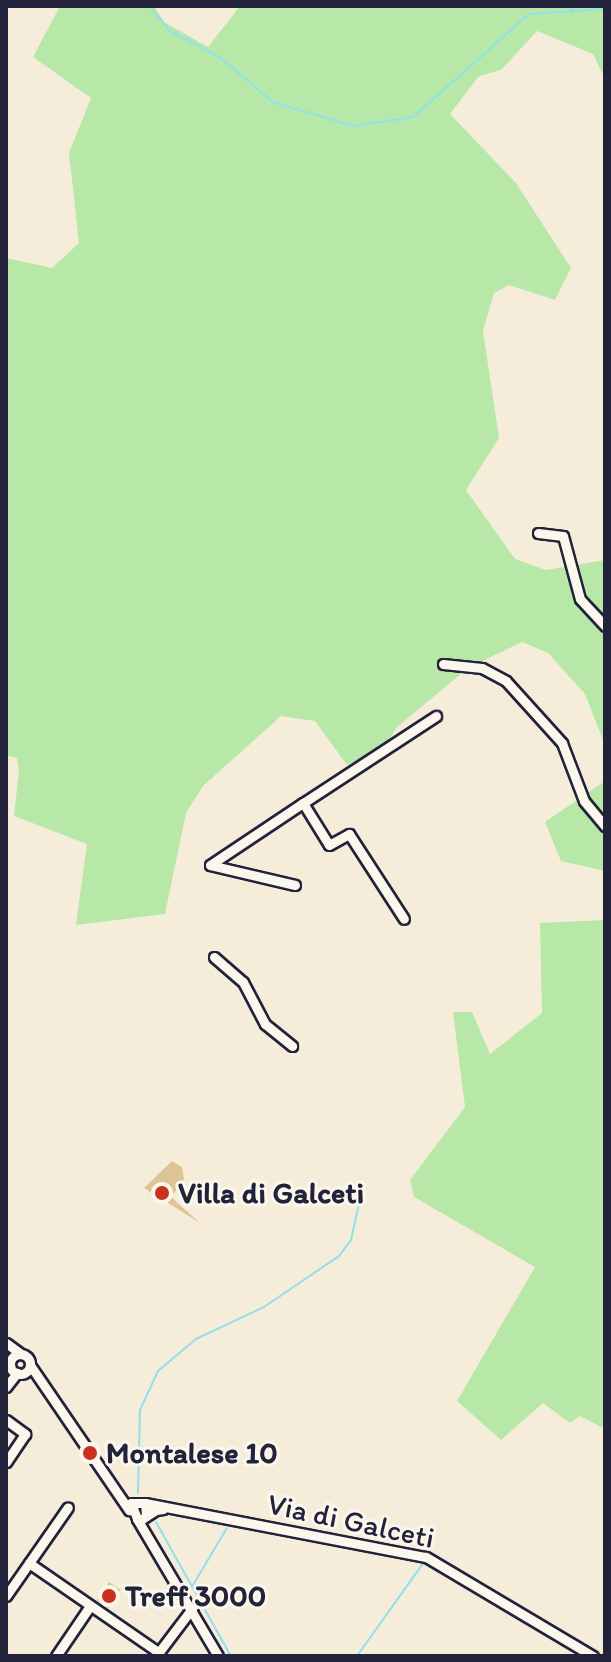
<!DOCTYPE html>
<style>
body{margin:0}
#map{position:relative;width:611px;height:1662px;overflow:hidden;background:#f5edda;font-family:Itim,sans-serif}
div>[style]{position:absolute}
.green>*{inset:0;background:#b8e8a7}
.stream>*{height:2px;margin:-1px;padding:0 1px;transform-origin:1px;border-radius:1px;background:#90e0ed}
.building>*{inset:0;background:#dec494;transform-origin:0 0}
.roads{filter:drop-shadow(2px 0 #22223b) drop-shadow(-2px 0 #22223b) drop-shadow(0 2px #22223b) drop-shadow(0 -2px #22223b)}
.minor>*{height:9px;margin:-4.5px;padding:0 4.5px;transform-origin:4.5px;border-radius:4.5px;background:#fbf7ec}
.minor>.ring{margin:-4.5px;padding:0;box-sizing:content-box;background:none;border:9px solid #fbf7ec;border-radius:50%}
.dots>*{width:22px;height:22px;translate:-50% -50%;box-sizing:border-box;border:4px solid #fbf7ec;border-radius:50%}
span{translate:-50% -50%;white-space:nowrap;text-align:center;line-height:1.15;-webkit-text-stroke:6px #fbf7ec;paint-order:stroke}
.poi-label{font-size:30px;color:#22223b;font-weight:700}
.left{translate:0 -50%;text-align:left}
.street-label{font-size:30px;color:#22223b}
.frame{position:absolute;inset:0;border:8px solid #22223b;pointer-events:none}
</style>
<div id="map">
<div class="green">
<i style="clip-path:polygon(60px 6px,154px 6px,164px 22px,208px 47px,240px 6px,605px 6px,605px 79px,593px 54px,537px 31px,501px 70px,479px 76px,450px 114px,516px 183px,571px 268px,555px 300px,509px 285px,494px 293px,483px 331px,499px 438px,466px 490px,515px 559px,546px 570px,605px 560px,605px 745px,585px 694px,548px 653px,522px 642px,468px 668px,397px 727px,384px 747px,347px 765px,315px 721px,281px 716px,203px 786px,186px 813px,165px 914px,76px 925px,87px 844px,14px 816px,19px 770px,17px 758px,6px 755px,6px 258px,52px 268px,79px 243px,69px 153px,91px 98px,33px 57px)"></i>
<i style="clip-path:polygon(605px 781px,605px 871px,561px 861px,545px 822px)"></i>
<i style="clip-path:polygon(605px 920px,605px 1429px,580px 1416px,570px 1423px,543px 1403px,501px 1440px,457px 1401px,535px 1267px,414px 1197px,410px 1180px,465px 1107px,453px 1012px,472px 1012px,490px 1054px,542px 1013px,540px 923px)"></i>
</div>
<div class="stream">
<i style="left:149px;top:6px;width:34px;rotate:50deg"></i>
<i style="left:171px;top:32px;width:53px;rotate:27.1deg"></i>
<i style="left:218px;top:56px;width:72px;rotate:39.9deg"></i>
<i style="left:273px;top:102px;width:84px;rotate:16.7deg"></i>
<i style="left:353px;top:126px;width:61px;rotate:-8.5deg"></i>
<i style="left:413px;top:117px;width:155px;rotate:-41.6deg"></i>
<i style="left:529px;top:14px;width:76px;rotate:-3.8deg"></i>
<i style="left:570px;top:11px;width:8px;rotate:-40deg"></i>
<i style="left:138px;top:1493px;width:83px;rotate:-88.6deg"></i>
<i style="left:140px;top:1410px;width:43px;rotate:-65.2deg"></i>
<i style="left:158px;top:1371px;width:50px;rotate:-40.1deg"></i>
<i style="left:196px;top:1339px;width:75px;rotate:-25.2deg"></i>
<i style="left:264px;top:1307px;width:91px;rotate:-34.2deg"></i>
<i style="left:339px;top:1256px;width:20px;rotate:-53deg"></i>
<i style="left:351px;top:1240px;width:42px;rotate:-77.6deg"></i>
<i style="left:156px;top:1522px;width:154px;rotate:60.8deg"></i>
<i style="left:193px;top:1585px;width:66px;rotate:-59.2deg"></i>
<i style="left:357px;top:1656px;width:115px;rotate:-54.5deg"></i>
</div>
<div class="building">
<i style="clip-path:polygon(172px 1161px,182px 1167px,184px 1179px,171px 1197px,200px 1223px,144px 1188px)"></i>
<i style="left:109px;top:1582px;width:14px;height:22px;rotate:34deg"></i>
</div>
<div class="roads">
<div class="minor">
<i style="left:538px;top:533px;width:25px;rotate:7deg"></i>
<i style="left:563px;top:536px;width:65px;rotate:74.9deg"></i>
<i style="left:580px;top:599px;width:37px;rotate:47deg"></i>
<i style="left:443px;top:664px;width:39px;rotate:6deg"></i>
<i style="left:482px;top:668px;width:27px;rotate:28deg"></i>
<i style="left:506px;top:681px;width:84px;rotate:47.9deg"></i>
<i style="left:562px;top:743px;width:62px;rotate:69.2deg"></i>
<i style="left:584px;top:801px;width:33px;rotate:50deg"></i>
<i style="left:303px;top:803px;width:159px;rotate:-33.2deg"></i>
<i style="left:295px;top:885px;width:87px;rotate:-166.8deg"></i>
<i style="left:210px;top:865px;width:112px;rotate:-33.7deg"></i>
<i style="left:303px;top:803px;width:49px;rotate:58.2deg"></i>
<i style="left:329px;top:845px;width:23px;rotate:-29deg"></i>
<i style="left:349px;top:834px;width:101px;rotate:57.1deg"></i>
<i style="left:214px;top:957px;width:38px;rotate:41deg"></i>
<i style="left:243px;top:982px;width:47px;rotate:62.4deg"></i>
<i style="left:265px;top:1024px;width:35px;rotate:39deg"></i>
<i style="left:6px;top:1343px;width:19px;rotate:36deg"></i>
<i class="ring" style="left:10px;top:1354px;width:11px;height:11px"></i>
<i style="left:30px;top:1365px;width:176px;rotate:55.7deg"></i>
<i style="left:6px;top:1387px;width:18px;rotate:-52deg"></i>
<i style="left:6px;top:1420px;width:24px;rotate:36deg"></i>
<i style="left:25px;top:1434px;width:34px;rotate:124deg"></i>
<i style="left:145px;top:1503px;width:286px;rotate:10.9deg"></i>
<i style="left:426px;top:1557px;width:194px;rotate:30.7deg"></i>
<i style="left:146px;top:1516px;width:13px;rotate:-94deg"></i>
<i style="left:145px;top:1503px;width:14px;rotate:180deg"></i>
<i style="left:131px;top:1503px;width:17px;rotate:69deg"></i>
<i style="left:137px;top:1519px;width:5px"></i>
<i style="left:142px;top:1519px;width:17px;rotate:-33deg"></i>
<i style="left:156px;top:1510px;width:7px;rotate:-8deg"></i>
<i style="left:137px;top:1519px;width:159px;rotate:59.4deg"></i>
<i style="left:29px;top:1563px;width:157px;rotate:34.6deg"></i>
<i style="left:6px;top:1596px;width:108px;rotate:-55.1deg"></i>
<i style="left:56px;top:1656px;width:60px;rotate:-55.8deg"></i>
<i style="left:156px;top:1656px;width:61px;rotate:-52.9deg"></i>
</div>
</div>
<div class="dots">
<i style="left:162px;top:1193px;background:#c8321e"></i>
<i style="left:90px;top:1453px;background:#c8321e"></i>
<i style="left:109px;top:1596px;background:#c8321e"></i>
</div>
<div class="poi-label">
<span class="left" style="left:178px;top:1193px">Villa di Galceti</span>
<span class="left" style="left:106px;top:1453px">Montalese 10</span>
<span class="left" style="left:125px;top:1596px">Treff 3000</span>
</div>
<div class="street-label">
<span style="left:351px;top:1521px;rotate:12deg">Via di Galceti</span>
</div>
<div class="frame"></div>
</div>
